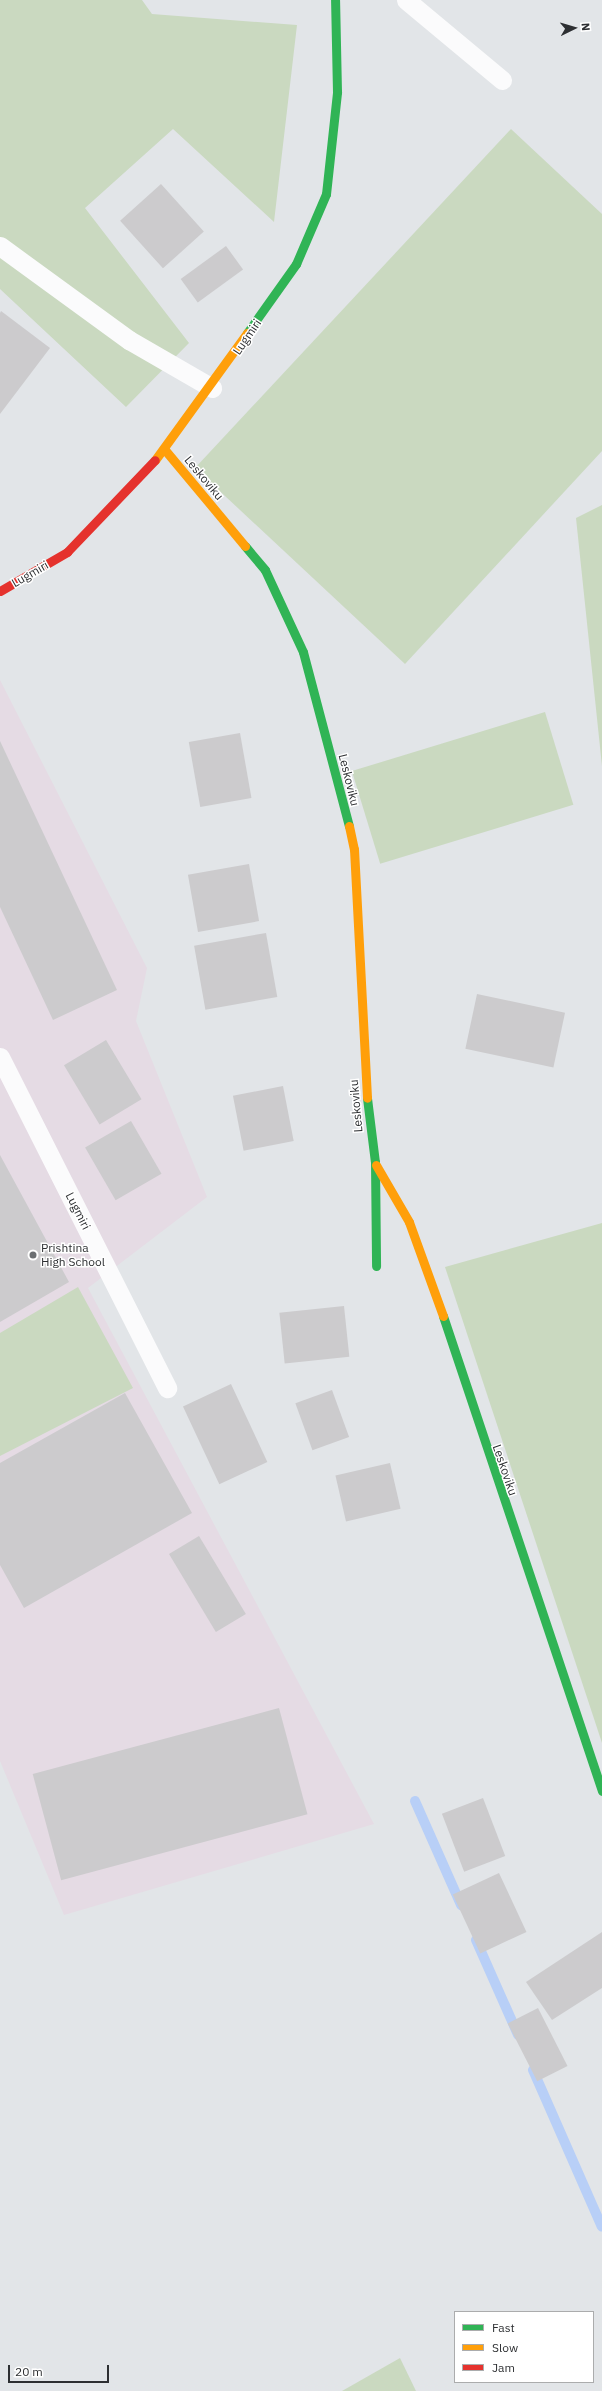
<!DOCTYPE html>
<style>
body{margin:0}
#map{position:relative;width:602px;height:2391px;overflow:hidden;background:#e2e5e8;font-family:"IBM Plex Sans",sans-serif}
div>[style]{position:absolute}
.commercial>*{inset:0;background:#e5dbe4}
.green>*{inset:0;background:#cad9c0;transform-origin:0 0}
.stream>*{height:10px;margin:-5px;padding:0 5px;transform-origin:5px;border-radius:5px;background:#b8cff7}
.building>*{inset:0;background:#cccbcd;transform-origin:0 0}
.lane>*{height:19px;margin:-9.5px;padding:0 9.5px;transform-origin:9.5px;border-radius:9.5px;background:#fbfbfc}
.fast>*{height:9px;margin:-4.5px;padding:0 4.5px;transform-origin:4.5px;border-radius:4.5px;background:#30b455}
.slow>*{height:9px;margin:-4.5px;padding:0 4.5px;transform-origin:4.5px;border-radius:4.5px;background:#ff9f0a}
.jam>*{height:9px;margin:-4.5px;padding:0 4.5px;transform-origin:4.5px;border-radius:4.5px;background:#e5322d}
.dots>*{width:11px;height:11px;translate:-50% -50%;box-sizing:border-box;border:2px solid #fff;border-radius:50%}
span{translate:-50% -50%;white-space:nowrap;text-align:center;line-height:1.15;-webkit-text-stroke:3px #fff;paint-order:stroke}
.street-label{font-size:12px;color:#2d2f32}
.poi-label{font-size:12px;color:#2d2f32}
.left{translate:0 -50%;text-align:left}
.legend{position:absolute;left:454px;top:2311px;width:140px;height:72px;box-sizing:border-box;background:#fff;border:1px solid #abacad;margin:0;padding:5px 7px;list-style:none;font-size:12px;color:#2d2f32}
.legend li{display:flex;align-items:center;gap:8px;height:20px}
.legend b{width:20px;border:1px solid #abacad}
.north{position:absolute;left:554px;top:8px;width:40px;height:40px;-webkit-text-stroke:3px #fff;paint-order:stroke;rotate:85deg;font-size:11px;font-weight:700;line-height:16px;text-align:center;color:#2d2f32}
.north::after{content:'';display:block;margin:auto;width:14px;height:18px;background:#2d2f32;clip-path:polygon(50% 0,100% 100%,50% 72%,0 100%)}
.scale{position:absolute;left:8px;top:2365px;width:101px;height:18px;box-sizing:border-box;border:2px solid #2d2f32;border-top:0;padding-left:5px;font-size:12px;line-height:14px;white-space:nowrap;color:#2d2f32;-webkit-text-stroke:3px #fff;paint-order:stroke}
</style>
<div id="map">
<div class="commercial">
<i style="clip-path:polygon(0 680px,147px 968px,136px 1021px,207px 1197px,88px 1288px,374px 1824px,64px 1915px,0 1761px)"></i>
</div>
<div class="green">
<i style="clip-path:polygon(0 0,142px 0,152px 14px,297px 25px,274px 222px,173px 129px,85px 208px,189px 343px,126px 407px,0 289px)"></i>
<i style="clip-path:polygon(511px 129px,602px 214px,602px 451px,405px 664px,195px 468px)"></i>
<i style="clip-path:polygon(602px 505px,602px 766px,576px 518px)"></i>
<i style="left:545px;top:712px;width:97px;height:202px;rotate:73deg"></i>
<i style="clip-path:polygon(602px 1223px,602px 1743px,445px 1267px)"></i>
<i style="clip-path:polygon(78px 1287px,133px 1388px,0 1456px,0 1333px)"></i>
<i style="clip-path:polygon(400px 2358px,416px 2391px,342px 2391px)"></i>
</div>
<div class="stream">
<i style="left:415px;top:1801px;width:114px;rotate:66.1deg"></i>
<i style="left:476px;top:1940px;width:104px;rotate:66.1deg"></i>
<i style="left:533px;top:2070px;width:171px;rotate:66.3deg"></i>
</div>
<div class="building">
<i style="left:161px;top:184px;width:64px;height:55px;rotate:48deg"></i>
<i style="left:226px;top:246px;width:29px;height:56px;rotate:54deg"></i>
<i style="clip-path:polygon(1px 311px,50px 348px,0 414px,0 313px)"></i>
<i style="left:240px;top:733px;width:66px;height:52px;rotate:80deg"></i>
<i style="clip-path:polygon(0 741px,117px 990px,53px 1020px,0 907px)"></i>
<i style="left:249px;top:864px;width:58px;height:62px;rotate:80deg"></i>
<i style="left:266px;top:933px;width:65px;height:73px;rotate:80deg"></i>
<i style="left:477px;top:994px;width:90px;height:56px;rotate:12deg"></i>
<i style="left:106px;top:1040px;width:69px;height:49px;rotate:59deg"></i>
<i style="left:283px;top:1086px;width:56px;height:51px;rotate:79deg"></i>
<i style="left:131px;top:1121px;width:61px;height:53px;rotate:60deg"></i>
<i style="clip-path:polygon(0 1155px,69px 1282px,0 1322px)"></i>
<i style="left:344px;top:1306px;width:51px;height:65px;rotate:84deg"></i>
<i style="left:231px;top:1384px;width:86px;height:53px;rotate:65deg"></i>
<i style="left:332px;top:1390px;width:50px;height:39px;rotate:70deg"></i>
<i style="clip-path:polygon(125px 1393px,192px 1513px,24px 1608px,0 1565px,0 1463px)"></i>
<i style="left:390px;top:1463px;width:47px;height:56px;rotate:77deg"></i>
<i style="left:199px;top:1536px;width:91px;height:35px;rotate:59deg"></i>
<i style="left:279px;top:1708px;width:110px;height:255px;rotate:75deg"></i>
<i style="left:483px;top:1798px;width:62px;height:44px;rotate:69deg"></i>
<i style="left:499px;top:1873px;width:65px;height:51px;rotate:65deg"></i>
<i style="clip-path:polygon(602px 1932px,602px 1988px,552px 2020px,526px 1982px)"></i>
<i style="left:538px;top:2008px;width:65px;height:34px;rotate:63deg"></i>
</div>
<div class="lane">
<i style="left:406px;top:0;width:125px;rotate:39.8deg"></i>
<i style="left:0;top:246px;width:160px;rotate:36.1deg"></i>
<i style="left:129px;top:340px;width:96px;rotate:30deg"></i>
<i style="left:0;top:1057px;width:371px;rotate:63.2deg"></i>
</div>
<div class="fast">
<i style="left:247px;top:333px;width:85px;rotate:-54.6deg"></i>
<i style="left:296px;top:264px;width:76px;rotate:-66.8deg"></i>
<i style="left:326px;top:194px;width:103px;rotate:-83.8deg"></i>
<i style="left:337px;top:92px;width:92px;rotate:-91.2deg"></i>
<i style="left:245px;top:546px;width:31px;rotate:50deg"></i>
<i style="left:265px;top:570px;width:90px;rotate:65.1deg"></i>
<i style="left:303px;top:652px;width:180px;rotate:75.2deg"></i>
<i style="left:367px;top:1098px;width:64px;rotate:82.9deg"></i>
<i style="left:375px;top:1162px;width:104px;rotate:89.4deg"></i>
<i style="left:443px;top:1316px;width:501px;rotate:71.49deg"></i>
</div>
<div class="slow">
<i style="left:165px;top:450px;width:125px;rotate:50.2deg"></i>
<i style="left:155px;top:460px;width:157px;rotate:-54.1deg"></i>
<i style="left:349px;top:826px;width:24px;rotate:78deg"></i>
<i style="left:354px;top:849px;width:249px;rotate:87deg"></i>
<i style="left:376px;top:1165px;width:66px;rotate:59.9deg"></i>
<i style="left:409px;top:1222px;width:100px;rotate:70.1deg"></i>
</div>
<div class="jam">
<i style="left:0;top:591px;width:78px;rotate:-30.2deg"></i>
<i style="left:67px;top:552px;width:127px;rotate:-46.3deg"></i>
</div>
<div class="dots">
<i style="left:33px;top:1255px;background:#6c6f72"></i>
</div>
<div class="street-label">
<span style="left:247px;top:337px;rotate:-56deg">Lugmiri</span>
<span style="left:204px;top:478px;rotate:50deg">Leskoviku</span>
<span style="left:30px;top:574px;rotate:-30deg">Lugmiri</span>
<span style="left:349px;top:780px;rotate:76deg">Leskoviku</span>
<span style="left:356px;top:1106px;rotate:-95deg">Leskoviku</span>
<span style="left:78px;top:1211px;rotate:63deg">Lugmiri</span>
<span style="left:505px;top:1470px;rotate:71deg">Leskoviku</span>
</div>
<div class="poi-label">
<span class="left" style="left:41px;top:1255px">Prishtina<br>High School</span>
</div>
<ul class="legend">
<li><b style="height:5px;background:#30b455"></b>Fast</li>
<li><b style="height:5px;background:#ff9f0a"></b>Slow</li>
<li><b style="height:5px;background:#e5322d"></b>Jam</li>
</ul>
<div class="north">N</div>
<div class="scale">20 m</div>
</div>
